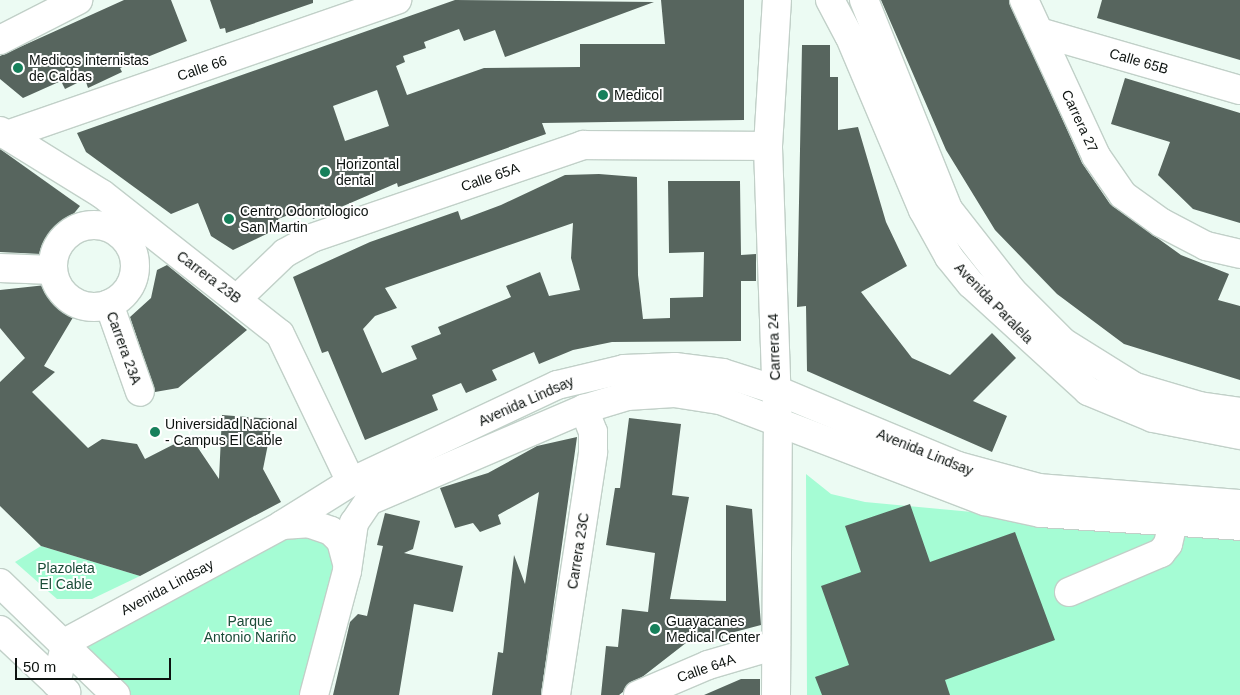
<!DOCTYPE html>
<meta charset="utf-8">
<style>
body{margin:0}
#map{position:relative;width:1240px;height:695px;overflow:hidden;background:#ecfbf3;font-family:Arial,sans-serif}
div>[style]{position:absolute}
.green>*{inset:0;background:#a5fcd4}
.building>*{inset:0;background:#57655e}
.roads{filter:drop-shadow(1px 0 #c1d0c8) drop-shadow(-1px 0 #c1d0c8) drop-shadow(0 1px #c1d0c8) drop-shadow(0 -1px #c1d0c8)}
.minor>*{height:28px;margin:-14px;padding:0 14px;transform-origin:14px;border-radius:14px;background:#fff}
.minor>.ring{margin:-14px;padding:0;box-sizing:content-box;background:none;border:28px solid #fff;border-radius:50%}
.major>*{height:28px;margin:-14px;padding:0 14px;transform-origin:14px;border-radius:14px;background:#fff}
.dots>*{width:14px;height:14px;translate:-50% -50%;box-sizing:border-box;border:2px solid #fff;border-radius:50%}
span{translate:-50% -50%;white-space:nowrap;text-align:center;line-height:1.15;-webkit-text-stroke:4px #fff;paint-order:stroke}
.poi-label{font-size:14px;color:#0d1310}
.left{translate:0 -50%;text-align:left}
.street-label{font-size:14px;color:#0d1310}
.park-label{font-size:14px;color:#1b4c38}
.scale{position:absolute;left:15px;top:658px;width:156px;height:22px;box-sizing:border-box;border:2px solid #0d1310;border-top:0;padding-left:6px;font-size:15px;line-height:18px;white-space:nowrap;color:#0d1310;-webkit-text-stroke:4px #fff;paint-order:stroke}
</style>
<div id="map">
<div class="green">
<i style="clip-path:polygon(806px 474px,831px 494px,865px 502px,1240px 537px,1240px 695px,807px 695px)"></i>
<i style="clip-path:polygon(302px 530px,329px 544px,335px 557px,334px 583px,299px 695px,123px 695px,82px 647px,285px 533px)"></i>
<i style="clip-path:polygon(41px 546px,140px 576px,92px 599px,57px 599px,15px 562px)"></i>
</div>
<div class="building">
<i style="clip-path:polygon(124px 0,171px 0,187px 41px,120px 68px,122px 72px,88px 88px,85px 79px,65px 89px,61px 81px,23px 98px,0 79px,0 56px)"></i>
<i style="clip-path:polygon(210px 0,313px 0,313px 3px,226px 33px,225px 28px,220px 29px)"></i>
<i style="clip-path:polygon(evenodd,455px 0,654px 2px,505px 57px,495px 30px,464px 41px,459px 29px,424px 42px,426px 48px,403px 56px,405px 62px,396px 66px,407px 95px,484px 68px,580px 67px,580px 44px,665px 44px,661px 0,744px 0,744px 120px,542px 123px,546px 134px,398px 187px,397px 183px,313px 219px,309px 207px,278px 219px,281px 227px,233px 250px,211px 236px,198px 203px,171px 214px,86px 152px,77px 133px,455px 0,377px 90px,389px 126px,345px 141px,333px 106px,377px 90px)"></i>
<i style="clip-path:polygon(881px 0,1009px 0,1082px 163px,1110px 204px,1181px 255px,1229px 274px,1218px 300px,1240px 306px,1240px 380px,1124px 344px,1057px 294px,995px 230px,946px 150px)"></i>
<i style="clip-path:polygon(1102px 0,1240px 0,1240px 60px,1097px 18px)"></i>
<i style="clip-path:polygon(802px 45px,830px 45px,830px 77px,838px 77px,838px 130px,858px 127px,886px 222px,907px 266px,861px 292px,912px 358px,950px 375px,992px 333px,1016px 358px,973px 401px,1007px 416px,992px 452px,807px 371px,806px 306px,797px 307px)"></i>
<i style="clip-path:polygon(1125px 78px,1240px 113px,1240px 223px,1193px 209px,1158px 175px,1170px 142px,1111px 124px)"></i>
<i style="clip-path:polygon(0 149px,80px 206px,41px 254px,0 252px)"></i>
<i style="clip-path:polygon(evenodd,599px 174px,637px 177px,638px 275px,643px 319px,670px 318px,670px 298px,703px 297px,704px 252px,669px 253px,668px 181px,740px 181px,741px 255px,756px 254px,756px 281px,741px 281px,741px 341px,612px 342px,573px 350px,539px 364px,534px 352px,492px 370px,497px 380px,466px 393px,461px 383px,432px 395px,438px 410px,365px 440px,328px 351px,322px 353px,293px 277px,370px 242px,458px 211px,461px 220px,501px 205px,565px 175px,599px 174px,573px 223px,571px 258px,580px 290px,549px 296px,540px 272px,506px 286px,511px 297px,438px 327px,441px 334px,411px 346px,417px 359px,382px 373px,363px 329px,375px 316px,397px 308px,385px 288px,573px 223px)"></i>
<i style="clip-path:polygon(167px 265px,247px 330px,178px 388px,155px 392px,130px 317px,151px 298px,157px 270px)"></i>
<i style="clip-path:polygon(46px 285px,75px 314px,44px 366px,55px 372px,32px 392px,88px 448px,102px 439px,137px 444px,145px 459px,190px 436px,219px 479px,222px 415px,273px 419px,263px 469px,281px 502px,140px 576px,41px 546px,0 506px,0 382px,25px 358px,0 328px,0 290px)"></i>
<i style="clip-path:polygon(629px 418px,681px 424px,672px 495px,689px 497px,670px 599px,726px 601px,726px 505px,752px 509px,761px 625px,723px 635px,723px 639px,691px 639px,619px 695px,601px 695px,606px 646px,618px 647px,622px 609px,648px 612px,655px 553px,606px 545px,615px 488px,620px 488px)"></i>
<i style="clip-path:polygon(577px 437px,541px 695px,492px 695px,498px 652px,503px 653px,514px 555px,525px 584px,539px 492px,498px 515px,501px 524px,480px 532px,473px 523px,455px 528px,440px 488px,488px 473px,537px 446px)"></i>
<i style="clip-path:polygon(910px 504px,930px 562px,1015px 532px,1055px 640px,945px 680px,950px 695px,822px 695px,815px 677px,849px 665px,821px 586px,861px 572px,845px 526px)"></i>
<i style="clip-path:polygon(385px 513px,420px 521px,413px 549px,404px 553px,463px 566px,453px 612px,414px 604px,399px 695px,333px 695px,350px 622px,358px 614px,367px 616px,383px 546px,377px 545px)"></i>
<i style="clip-path:polygon(741px 679px,760px 679px,760px 695px,704px 695px)"></i>
</div>
<div class="roads">
<div class="minor">
<i style="left:1024px;top:0;width:172px;rotate:65.2deg"></i>
<i style="left:1096px;top:156px;width:47px;rotate:55.3deg"></i>
<i style="left:1123px;top:195px;width:48px;rotate:35.7deg"></i>
<i style="left:1162px;top:223px;width:50px;rotate:27.6deg"></i>
<i style="left:1206px;top:246px;width:35px;rotate:13deg"></i>
<i style="left:1039px;top:32px;width:209px;rotate:16.1deg"></i>
<i style="left:0;top:40px;width:88px;rotate:-27.1deg"></i>
<i style="left:0;top:131px;width:120px;rotate:31.7deg"></i>
<i style="left:102px;top:194px;width:226px;rotate:38.2deg"></i>
<i style="left:280px;top:334px;width:164px;rotate:64.4deg"></i>
<i style="left:7px;top:135px;width:413px;rotate:-19.1deg"></i>
<i class="ring" style="left:53px;top:225px;width:54px;height:54px"></i>
<i style="left:0;top:268px;width:53px;rotate:2.2deg"></i>
<i style="left:238px;top:298px;width:65px;rotate:-43.8deg"></i>
<i style="left:285px;top:253px;width:31px;rotate:-29deg"></i>
<i style="left:312px;top:238px;width:287px;rotate:-18.9deg"></i>
<i style="left:583px;top:145px;width:185px;rotate:0.3deg"></i>
<i style="left:109px;top:304px;width:93px;rotate:70.6deg"></i>
<i style="left:1069px;top:592px;width:100px;rotate:-23deg"></i>
<i style="left:1161px;top:553px;width:11px;rotate:-52deg"></i>
<i style="left:1168px;top:544px;width:22px;rotate:-77deg"></i>
<i style="left:556px;top:695px;width:246px;rotate:-81.3deg"></i>
<i style="left:593px;top:452px;width:20px;rotate:-90deg"></i>
<i style="left:593px;top:432px;width:25px;rotate:-111deg"></i>
<i style="left:638px;top:695px;width:76px;rotate:-23.2deg"></i>
<i style="left:708px;top:665px;width:71px;rotate:-16.4deg"></i>
<i style="left:776px;top:695px;width:261px;rotate:-89.6deg"></i>
<i style="left:778px;top:434px;width:288px;rotate:-92deg"></i>
<i style="left:768px;top:146px;width:146px;rotate:-86.5deg"></i>
</div>
<div class="major">
<i style="left:830px;top:0;width:40px;rotate:62deg"></i>
<i style="left:849px;top:35px;width:190px;rotate:67.1deg"></i>
<i style="left:923px;top:210px;width:54px;rotate:61deg"></i>
<i style="left:949px;top:257px;width:35px;rotate:51deg"></i>
<i style="left:971px;top:284px;width:159px;rotate:42.4deg"></i>
<i style="left:1088px;top:391px;width:70px;rotate:22.6deg"></i>
<i style="left:1153px;top:418px;width:89px;rotate:11.1deg"></i>
<i style="left:864px;top:0;width:225px;rotate:68.1deg"></i>
<i style="left:948px;top:209px;width:104px;rotate:52deg"></i>
<i style="left:1012px;top:291px;width:72px;rotate:45deg"></i>
<i style="left:1063px;top:342px;width:85px;rotate:32deg"></i>
<i style="left:1135px;top:387px;width:67px;rotate:16.5deg"></i>
<i style="left:1199px;top:406px;width:41px;rotate:8.3deg"></i>
<i style="left:282px;top:525px;width:26px;rotate:-4deg"></i>
<i style="left:308px;top:523px;width:24px;rotate:19deg"></i>
<i style="left:331px;top:531px;width:14px;rotate:45deg"></i>
<i style="left:341px;top:541px;width:24px;rotate:75deg"></i>
<i style="left:0;top:583px;width:161px;rotate:44deg"></i>
<i style="left:0;top:630px;width:91px;rotate:43.2deg"></i>
<i style="left:56px;top:683px;width:42px;rotate:-76.3deg"></i>
<i style="left:66px;top:642px;width:246px;rotate:-28.4deg"></i>
<i style="left:282px;top:525px;width:81px;rotate:-31.9deg"></i>
<i style="left:351px;top:482px;width:228px;rotate:-25.2deg"></i>
<i style="left:557px;top:385px;width:69px;rotate:-13.4deg"></i>
<i style="left:624px;top:369px;width:51px;rotate:-2.2deg"></i>
<i style="left:675px;top:367px;width:48px;rotate:7.1deg"></i>
<i style="left:723px;top:373px;width:56px;rotate:17.8deg"></i>
<i style="left:776px;top:390px;width:197px;rotate:22.7deg"></i>
<i style="left:958px;top:466px;width:84px;rotate:15.2deg"></i>
<i style="left:1039px;top:488px;width:202px;rotate:4.6deg"></i>
<i style="left:314px;top:695px;width:128px;rotate:-75.1deg"></i>
<i style="left:347px;top:571px;width:49px;rotate:-81.7deg"></i>
<i style="left:354px;top:523px;width:27px;rotate:-56deg"></i>
<i style="left:369px;top:501px;width:234px;rotate:-23.2deg"></i>
<i style="left:584px;top:409px;width:45px;rotate:-16.8deg"></i>
<i style="left:627px;top:396px;width:47px;rotate:-3.7deg"></i>
<i style="left:674px;top:393px;width:47px;rotate:8.7deg"></i>
<i style="left:720px;top:400px;width:284px;rotate:20.9deg"></i>
<i style="left:985px;top:501px;width:57px;rotate:12.1deg"></i>
<i style="left:1041px;top:513px;width:199px;rotate:3.7deg"></i>
</div>
</div>
<div class="dots">
<i style="left:18px;top:68px;background:#17805b"></i>
<i style="left:603px;top:95px;background:#17805b"></i>
<i style="left:325px;top:172px;background:#17805b"></i>
<i style="left:229px;top:219px;background:#17805b"></i>
<i style="left:155px;top:432px;background:#17805b"></i>
<i style="left:655px;top:629px;background:#17805b"></i>
</div>
<div class="poi-label">
<span class="left" style="left:29px;top:68px">Medicos internistas<br>de Caldas</span>
<span class="left" style="left:614px;top:95px">Medicol</span>
<span class="left" style="left:336px;top:172px">Horizontal<br>dental</span>
<span class="left" style="left:240px;top:219px">Centro Odontologico<br>San Martin</span>
<span class="left" style="left:165px;top:432px">Universidad Nacional<br>- Campus El Cable</span>
<span class="left" style="left:666px;top:629px">Guayacanes<br>Medical Center</span>
</div>
<div class="street-label">
<span style="left:1139px;top:61px;rotate:16deg">Calle 65B</span>
<span style="left:202px;top:68px;rotate:-19deg">Calle 66</span>
<span style="left:1080px;top:121px;rotate:65deg">Carrera 27</span>
<span style="left:490px;top:177px;rotate:-19deg">Calle 65A</span>
<span style="left:209px;top:277px;rotate:37deg">Carrera 23B</span>
<span style="left:994px;top:303px;rotate:46deg">Avenida Paralela</span>
<span style="left:774px;top:347px;rotate:-92deg">Carrera 24</span>
<span style="left:124px;top:348px;rotate:70deg">Carrera 23A</span>
<span style="left:526px;top:401px;rotate:-24deg">Avenida Lindsay</span>
<span style="left:925px;top:452px;rotate:22deg">Avenida Lindsay</span>
<span style="left:578px;top:551px;rotate:-81deg">Carrera 23C</span>
<span style="left:167px;top:587px;rotate:-28deg">Avenida Lindsay</span>
<span style="left:706px;top:668px;rotate:-19deg">Calle 64A</span>
</div>
<div class="park-label">
<span style="left:66px;top:576px">Plazoleta<br>El Cable</span>
<span style="left:250px;top:629px">Parque<br>Antonio Nariño</span>
</div>
<div class="scale">50 m</div>
</div>
